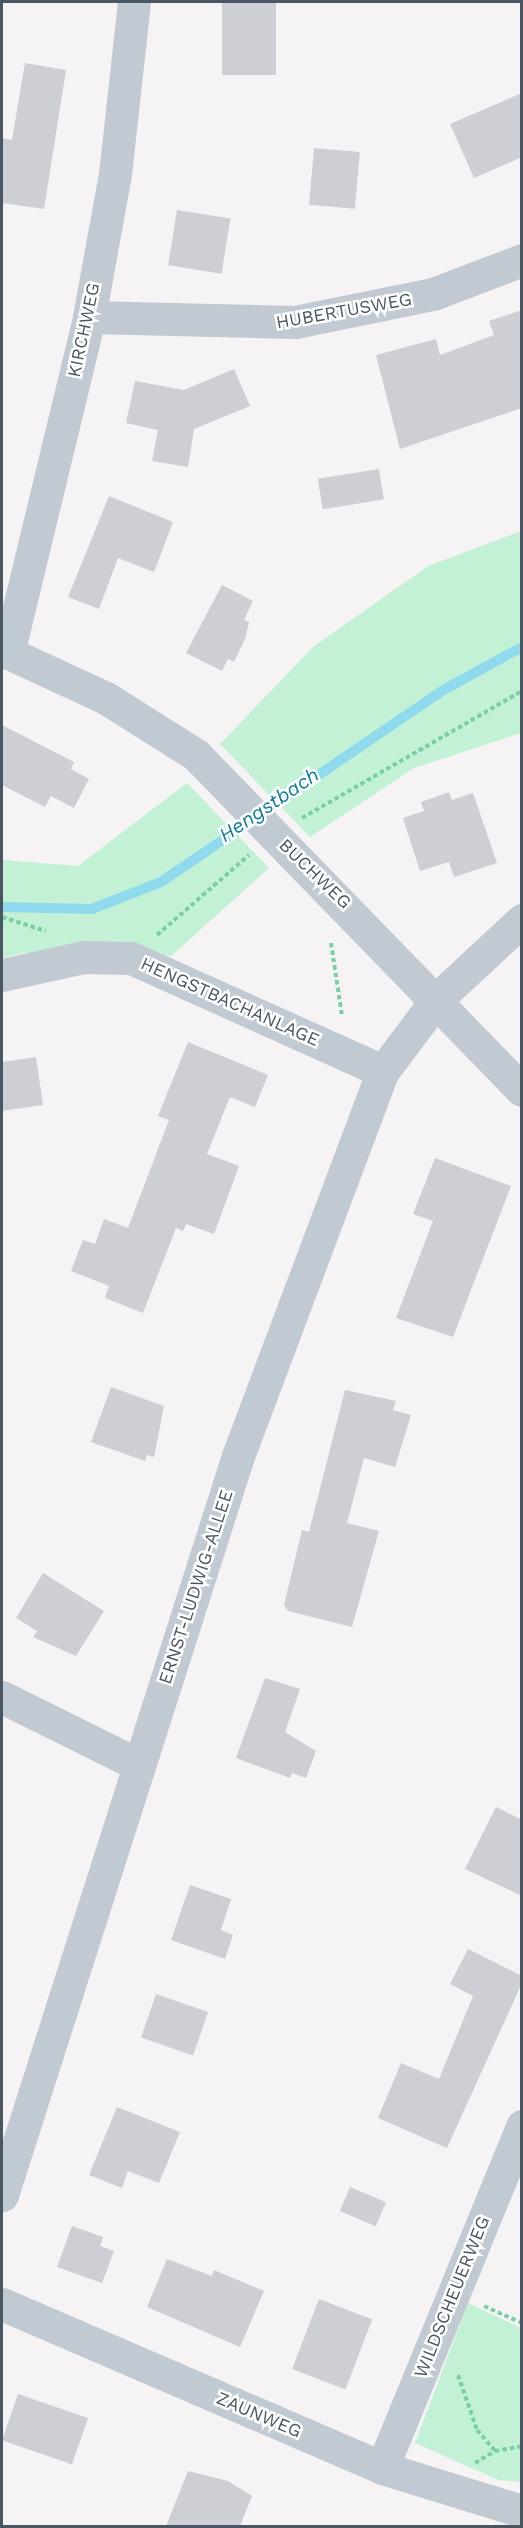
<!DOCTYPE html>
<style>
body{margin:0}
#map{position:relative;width:523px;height:2528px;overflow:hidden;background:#f5f3f3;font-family:"Work Sans",sans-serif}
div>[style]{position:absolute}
.green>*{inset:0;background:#c3f1d5}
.stream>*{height:10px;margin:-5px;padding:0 5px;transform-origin:5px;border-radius:5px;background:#90daee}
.building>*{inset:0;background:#cdcfd5;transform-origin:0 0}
.path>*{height:4px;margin-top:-2px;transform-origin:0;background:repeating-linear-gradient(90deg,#7ad0a6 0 4.5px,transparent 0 7.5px)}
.minor>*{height:33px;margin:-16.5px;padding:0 16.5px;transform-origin:16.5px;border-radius:16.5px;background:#c1cad2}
span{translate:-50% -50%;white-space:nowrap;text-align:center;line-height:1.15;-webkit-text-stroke:5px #fff;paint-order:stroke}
.street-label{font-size:18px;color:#4a5661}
.water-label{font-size:20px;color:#0c7c9b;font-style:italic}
.frame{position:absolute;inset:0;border:3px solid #4a5661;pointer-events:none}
</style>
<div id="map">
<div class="green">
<i style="clip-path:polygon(521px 531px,521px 733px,414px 768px,310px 837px,220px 744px,313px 647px,428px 566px)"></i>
<i style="clip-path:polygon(187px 783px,269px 868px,171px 956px,23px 953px,2px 958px,2px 860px,78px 866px)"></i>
<i style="clip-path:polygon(468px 2303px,521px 2328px,521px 2482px,498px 2480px,415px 2443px)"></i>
</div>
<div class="stream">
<i style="left:2px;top:907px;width:90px;rotate:1.3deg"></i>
<i style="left:92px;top:909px;width:74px;rotate:-21.4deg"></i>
<i style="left:161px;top:882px;width:343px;rotate:-34.2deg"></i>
<i style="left:445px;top:689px;width:88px;rotate:-28.6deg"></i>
</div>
<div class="building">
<i style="left:222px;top:2px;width:54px;height:73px"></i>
<i style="clip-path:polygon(25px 63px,66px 70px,44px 209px,2px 203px,2px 138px,12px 140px)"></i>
<i style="clip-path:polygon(522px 93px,522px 157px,474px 178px,450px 124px)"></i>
<i style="left:314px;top:148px;width:46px;height:57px;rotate:5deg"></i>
<i style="left:177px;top:210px;width:54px;height:56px;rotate:9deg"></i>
<i style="clip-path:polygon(522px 310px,522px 408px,400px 449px,376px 355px,436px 339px,440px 355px,494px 335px,489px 321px)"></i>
<i style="clip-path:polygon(234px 369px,250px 406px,194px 429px,188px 467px,152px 461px,158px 430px,126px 423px,135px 381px,184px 390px)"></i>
<i style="left:379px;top:469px;width:31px;height:62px;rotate:81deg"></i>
<i style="clip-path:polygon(109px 496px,173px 522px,154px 572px,118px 558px,99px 609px,68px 597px)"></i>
<i style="clip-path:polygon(222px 585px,253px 601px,244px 620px,249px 622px,245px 639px,234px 662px,228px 659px,222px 671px,186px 653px)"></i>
<i style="clip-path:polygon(2px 725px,74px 762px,71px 769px,89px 779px,74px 808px,51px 796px,45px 807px,2px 785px)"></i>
<i style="clip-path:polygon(449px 792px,452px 800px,473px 793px,497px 863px,454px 877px,449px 862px,420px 871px,403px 818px,424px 811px,421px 802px)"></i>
<i style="clip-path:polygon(188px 1042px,268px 1075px,255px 1107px,230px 1097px,207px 1154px,239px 1166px,214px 1234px,186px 1224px,183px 1231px,176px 1228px,143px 1313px,105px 1298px,109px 1286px,71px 1271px,83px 1240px,95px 1244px,104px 1219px,128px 1228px,169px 1120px,158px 1116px)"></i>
<i style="clip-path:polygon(36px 1057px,43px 1105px,2px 1111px,2px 1062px)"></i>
<i style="clip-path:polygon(435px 1158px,511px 1186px,453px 1337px,396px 1318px,433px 1221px,413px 1214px)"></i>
<i style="clip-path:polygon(111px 1387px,164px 1406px,154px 1457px,147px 1455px,145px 1461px,91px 1442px)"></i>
<i style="clip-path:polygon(345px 1390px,396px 1401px,393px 1410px,411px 1415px,395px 1467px,364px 1458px,347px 1523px,379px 1531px,352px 1627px,288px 1611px,284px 1605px,302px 1530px,309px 1532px)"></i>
<i style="clip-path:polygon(43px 1573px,104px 1611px,76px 1656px,33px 1637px,37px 1631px,16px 1618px)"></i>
<i style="clip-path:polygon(265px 1678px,300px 1689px,285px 1732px,316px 1751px,306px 1778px,292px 1773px,290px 1778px,236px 1758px)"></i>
<i style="clip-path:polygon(496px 1807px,522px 1820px,522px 1896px,465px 1869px)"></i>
<i style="clip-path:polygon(190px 1885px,231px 1899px,221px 1930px,233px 1935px,225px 1959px,171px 1940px)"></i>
<i style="clip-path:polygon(468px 1949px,522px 1976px,522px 1983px,447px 2148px,378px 2118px,401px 2063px,439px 2079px,473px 1996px,450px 1984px)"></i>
<i style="left:156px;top:1994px;width:55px;height:46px;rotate:19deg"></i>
<i style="clip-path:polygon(117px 2107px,180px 2132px,159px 2183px,128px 2171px,122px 2188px,89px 2175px)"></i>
<i style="left:350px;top:2187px;width:39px;height:26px;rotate:23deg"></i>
<i style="clip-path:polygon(72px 2226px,103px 2237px,100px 2246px,114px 2251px,102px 2283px,57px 2267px)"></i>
<i style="clip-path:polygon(167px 2259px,212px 2276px,214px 2270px,264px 2291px,240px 2347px,147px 2307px)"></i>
<i style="left:319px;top:2299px;width:57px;height:75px;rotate:21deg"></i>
<i style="left:18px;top:2394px;width:74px;height:49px;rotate:19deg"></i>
<i style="clip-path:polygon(188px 2471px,228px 2481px,252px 2496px,240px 2526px,166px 2526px)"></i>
</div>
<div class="path">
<i style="left:302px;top:818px;width:254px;rotate:-30deg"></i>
<i style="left:2px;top:917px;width:46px;rotate:17.7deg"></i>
<i style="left:157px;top:935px;width:122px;rotate:-41deg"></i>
<i style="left:331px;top:943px;width:74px;rotate:81.4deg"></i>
<i style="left:484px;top:2306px;width:42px;rotate:24.1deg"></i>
<i style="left:458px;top:2375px;width:58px;rotate:70.9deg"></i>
<i style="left:477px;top:2430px;width:28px;rotate:49deg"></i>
<i style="left:475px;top:2463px;width:23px;rotate:-31deg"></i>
<i style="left:495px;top:2451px;width:27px;rotate:-10deg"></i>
</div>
<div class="minor">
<i style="left:89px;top:317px;width:206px;rotate:1.4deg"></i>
<i style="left:295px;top:322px;width:141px;rotate:-11.5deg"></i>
<i style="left:433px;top:294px;width:95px;rotate:-20.9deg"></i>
<i style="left:2px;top:650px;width:115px;rotate:24.8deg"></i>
<i style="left:106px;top:698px;width:107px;rotate:32.3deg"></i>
<i style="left:196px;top:755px;width:467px;rotate:45.8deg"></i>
<i style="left:8px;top:653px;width:346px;rotate:-76.4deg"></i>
<i style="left:89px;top:317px;width:145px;rotate:-79.7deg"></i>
<i style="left:115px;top:174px;width:173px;rotate:-83.7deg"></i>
<i style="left:2px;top:975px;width:83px;rotate:-12.5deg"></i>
<i style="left:83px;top:957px;width:48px;rotate:1.2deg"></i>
<i style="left:131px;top:958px;width:276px;rotate:24.2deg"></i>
<i style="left:2px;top:1697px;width:153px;rotate:26.4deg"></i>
<i style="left:2px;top:2195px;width:776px;rotate:-72.29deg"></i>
<i style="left:238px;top:1456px;width:411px;rotate:-69.4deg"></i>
<i style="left:383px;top:1071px;width:90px;rotate:-53.1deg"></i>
<i style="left:437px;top:999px;width:116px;rotate:-42.9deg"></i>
<i style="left:2px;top:2304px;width:414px;rotate:23.3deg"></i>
<i style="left:382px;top:2468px;width:146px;rotate:17.1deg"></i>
<i style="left:382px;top:2468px;width:370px;rotate:-67.7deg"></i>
</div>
<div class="street-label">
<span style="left:344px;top:311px;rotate:-10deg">HUBERTUSWEG</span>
<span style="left:84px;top:330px;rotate:-78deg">KIRCHWEG</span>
<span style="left:315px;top:874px;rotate:44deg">BUCHWEG</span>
<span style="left:230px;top:1002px;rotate:24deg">HENGSTBACHANLAGE</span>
<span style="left:196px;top:1587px;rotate:-72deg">ERNST-LUDWIG-ALLEE</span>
<span style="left:452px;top:2297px;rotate:-68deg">WILDSCHEUERWEG</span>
<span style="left:259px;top:2415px;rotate:23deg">ZAUNWEG</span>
</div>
<div class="water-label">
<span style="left:269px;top:805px;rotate:-34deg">Hengstbach</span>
</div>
<div class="frame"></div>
</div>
